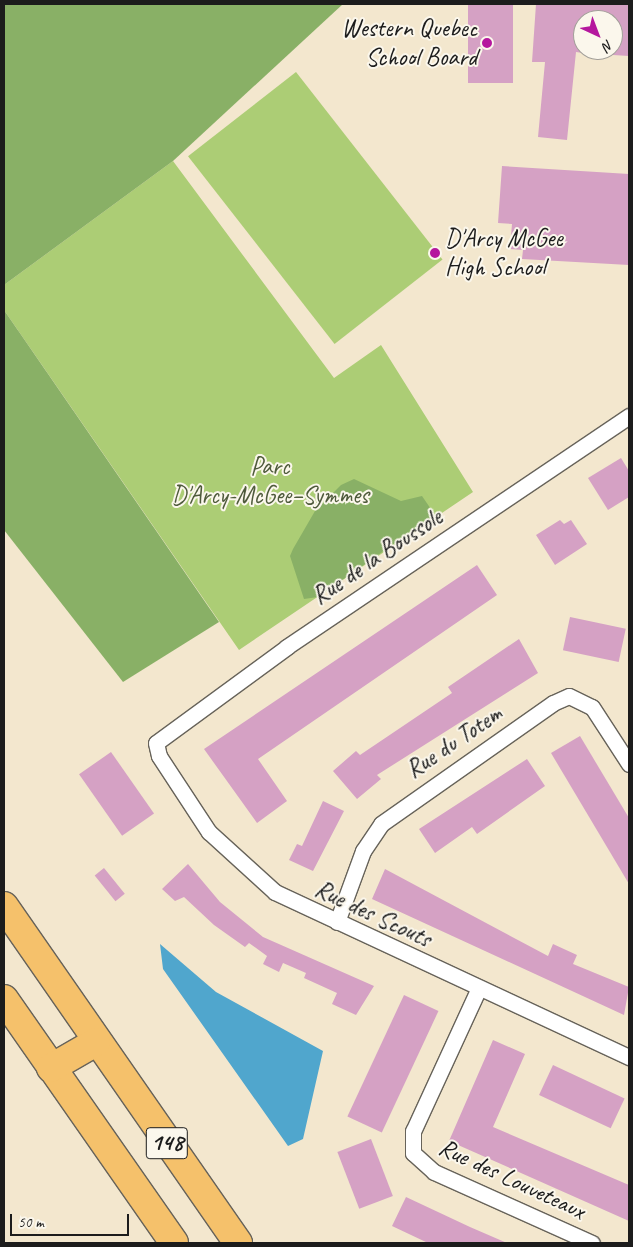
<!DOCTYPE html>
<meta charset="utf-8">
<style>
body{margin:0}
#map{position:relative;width:633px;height:1247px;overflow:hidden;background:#f3e7ce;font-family:Caveat,sans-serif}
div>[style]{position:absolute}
.green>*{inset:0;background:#accd75;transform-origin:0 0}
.forest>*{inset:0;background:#89b066}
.water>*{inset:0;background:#50a6cd}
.building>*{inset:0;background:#d5a1c4;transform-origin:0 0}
.roads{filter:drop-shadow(1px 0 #67635a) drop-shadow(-1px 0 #67635a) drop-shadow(0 1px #67635a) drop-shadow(0 -1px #67635a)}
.street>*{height:15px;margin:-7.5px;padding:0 7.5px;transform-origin:7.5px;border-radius:7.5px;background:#fff}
.highway>*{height:28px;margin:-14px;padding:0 14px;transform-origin:14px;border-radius:14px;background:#f5c16b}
.dots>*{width:14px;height:14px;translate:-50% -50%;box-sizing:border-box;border:2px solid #fbf7ec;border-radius:50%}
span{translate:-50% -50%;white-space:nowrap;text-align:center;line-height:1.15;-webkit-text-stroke:4px #fbf7ec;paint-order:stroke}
.shield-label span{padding:1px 4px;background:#fbf7ec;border:1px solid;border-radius:4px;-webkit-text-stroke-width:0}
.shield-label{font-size:24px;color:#1c1c1c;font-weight:700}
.poi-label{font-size:25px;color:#1c1c1c}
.right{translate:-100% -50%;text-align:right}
.left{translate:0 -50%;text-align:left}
.park-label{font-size:25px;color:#4e5a3b}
.street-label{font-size:25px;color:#1c1c1c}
.frame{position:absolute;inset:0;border:5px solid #1c1c1c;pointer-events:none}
.north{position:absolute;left:573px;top:10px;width:50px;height:50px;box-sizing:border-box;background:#fbf7ec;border:1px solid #a29f99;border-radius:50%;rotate:137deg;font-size:14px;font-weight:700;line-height:20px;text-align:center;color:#1c1c1c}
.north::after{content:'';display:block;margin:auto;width:18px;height:22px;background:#b5179e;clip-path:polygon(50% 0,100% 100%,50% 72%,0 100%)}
.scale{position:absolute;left:10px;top:1214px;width:119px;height:22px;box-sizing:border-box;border:2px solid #1c1c1c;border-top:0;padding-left:6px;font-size:15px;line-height:18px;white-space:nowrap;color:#1c1c1c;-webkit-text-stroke:4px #fbf7ec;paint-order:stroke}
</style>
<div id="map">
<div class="green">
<i style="left:296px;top:72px;width:238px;height:137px;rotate:52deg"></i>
<i style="clip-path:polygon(173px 161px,334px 378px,381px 345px,473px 492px,239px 650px,4px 310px,4px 285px)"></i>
</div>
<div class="forest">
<i style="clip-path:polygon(4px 4px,343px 4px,173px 161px,4px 285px)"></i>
<i style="clip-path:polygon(4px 310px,219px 622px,123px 682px,4px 530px)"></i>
<i style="clip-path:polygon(354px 479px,401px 501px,422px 496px,435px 515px,318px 597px,304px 599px,290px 556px,293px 549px,315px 511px,341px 485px)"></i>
</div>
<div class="water">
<i style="clip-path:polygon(160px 944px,216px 992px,323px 1051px,303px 1139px,288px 1146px,163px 969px)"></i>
</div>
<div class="building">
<i style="left:468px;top:4px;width:45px;height:79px"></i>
<i style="clip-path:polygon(536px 4px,629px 4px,629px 56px,613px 55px,613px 20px,583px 20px,583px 53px,576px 52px,567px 140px,538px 137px,545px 62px,532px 62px)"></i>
<i style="clip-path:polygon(502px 166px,629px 174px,629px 265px,522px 259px,523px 250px,510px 249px,512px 224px,498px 223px)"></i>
<i style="clip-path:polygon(621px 458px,629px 471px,629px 497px,608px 510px,588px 478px)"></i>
<i style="clip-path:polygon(560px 520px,564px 524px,571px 520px,587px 544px,555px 565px,536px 535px)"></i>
<i style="clip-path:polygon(477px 565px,497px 595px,258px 759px,287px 801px,257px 823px,204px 749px)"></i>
<i style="left:570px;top:617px;width:57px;height:34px;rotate:12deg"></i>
<i style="clip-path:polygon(519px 639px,538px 673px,377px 775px,381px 779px,357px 799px,333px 771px,356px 751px,360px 755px,452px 693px,448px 687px)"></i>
<i style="clip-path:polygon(580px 736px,629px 818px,629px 884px,551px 753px)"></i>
<i style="left:111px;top:752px;width:75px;height:39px;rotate:55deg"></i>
<i style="clip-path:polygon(527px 759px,545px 786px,477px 834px,472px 827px,435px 853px,419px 829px)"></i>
<i style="clip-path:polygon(323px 801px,344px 811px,313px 871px,289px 860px,297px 844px,302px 846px)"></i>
<i style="clip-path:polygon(188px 864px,220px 902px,263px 937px,374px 986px,356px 1015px,332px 1004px,337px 993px,304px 978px,306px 973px,283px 963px,279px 972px,263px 964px,267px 956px,249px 943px,245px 947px,214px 925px,184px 897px,175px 901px,162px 889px)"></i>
<i style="left:104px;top:868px;width:33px;height:12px;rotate:51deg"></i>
<i style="clip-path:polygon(385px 869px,548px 956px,553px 944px,577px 955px,573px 964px,629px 987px,624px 1015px,372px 899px)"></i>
<i style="left:404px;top:995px;width:38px;height:134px;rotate:25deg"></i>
<i style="clip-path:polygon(493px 1040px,525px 1054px,493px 1127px,629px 1185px,629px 1221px,449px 1141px)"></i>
<i style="left:553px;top:1065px;width:79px;height:33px;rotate:25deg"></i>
<i style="left:371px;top:1139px;width:61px;height:36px;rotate:69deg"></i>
<i style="clip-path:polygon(406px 1197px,470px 1227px,507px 1243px,428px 1243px,392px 1226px)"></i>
</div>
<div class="roads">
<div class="street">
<i style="left:629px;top:416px;width:413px;rotate:146deg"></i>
<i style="left:287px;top:647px;width:162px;rotate:143.8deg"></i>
<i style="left:156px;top:743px;width:13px;rotate:77deg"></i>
<i style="left:159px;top:756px;width:91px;rotate:56.7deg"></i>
<i style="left:209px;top:832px;width:89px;rotate:42.3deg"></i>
<i style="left:275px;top:892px;width:391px;rotate:25deg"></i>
<i style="left:337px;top:922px;width:76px;rotate:-69.9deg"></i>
<i style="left:363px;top:851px;width:32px;rotate:-56deg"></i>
<i style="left:381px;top:824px;width:210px;rotate:-35.1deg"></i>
<i style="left:553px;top:703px;width:17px;rotate:-24deg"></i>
<i style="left:569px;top:696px;width:25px;rotate:26deg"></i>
<i style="left:592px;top:707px;width:68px;rotate:57deg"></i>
<i style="left:478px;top:990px;width:155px;rotate:114.7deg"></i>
<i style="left:413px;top:1131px;width:22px;rotate:90deg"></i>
<i style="left:413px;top:1153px;width:28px;rotate:42deg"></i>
<i style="left:434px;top:1172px;width:173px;rotate:24.2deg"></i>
</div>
<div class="highway">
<i style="left:4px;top:906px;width:410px;rotate:55.2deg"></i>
<i style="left:4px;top:999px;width:297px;rotate:55.1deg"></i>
<i style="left:51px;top:1068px;width:52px;rotate:-30deg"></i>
</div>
</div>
<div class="dots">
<i style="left:487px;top:43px;background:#b5179e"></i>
<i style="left:435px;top:253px;background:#b5179e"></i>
</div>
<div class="shield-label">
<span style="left:167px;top:1143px">148</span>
</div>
<div class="poi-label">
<span class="right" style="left:477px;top:43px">Western Quebec<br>School Board</span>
<span class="left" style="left:445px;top:253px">D'Arcy McGee<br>High School</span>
</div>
<div class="park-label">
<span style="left:270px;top:481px">Parc<br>D'Arcy-McGee–Symmes</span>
</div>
<div class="street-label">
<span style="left:377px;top:557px;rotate:-34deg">Rue de la Boussole</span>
<span style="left:454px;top:742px;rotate:-34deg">Rue du Totem</span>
<span style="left:373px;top:914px;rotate:25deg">Rue des Scouts</span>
<span style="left:512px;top:1179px;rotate:25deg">Rue des Louveteaux</span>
</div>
<div class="frame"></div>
<div class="north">N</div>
<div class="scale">50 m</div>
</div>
